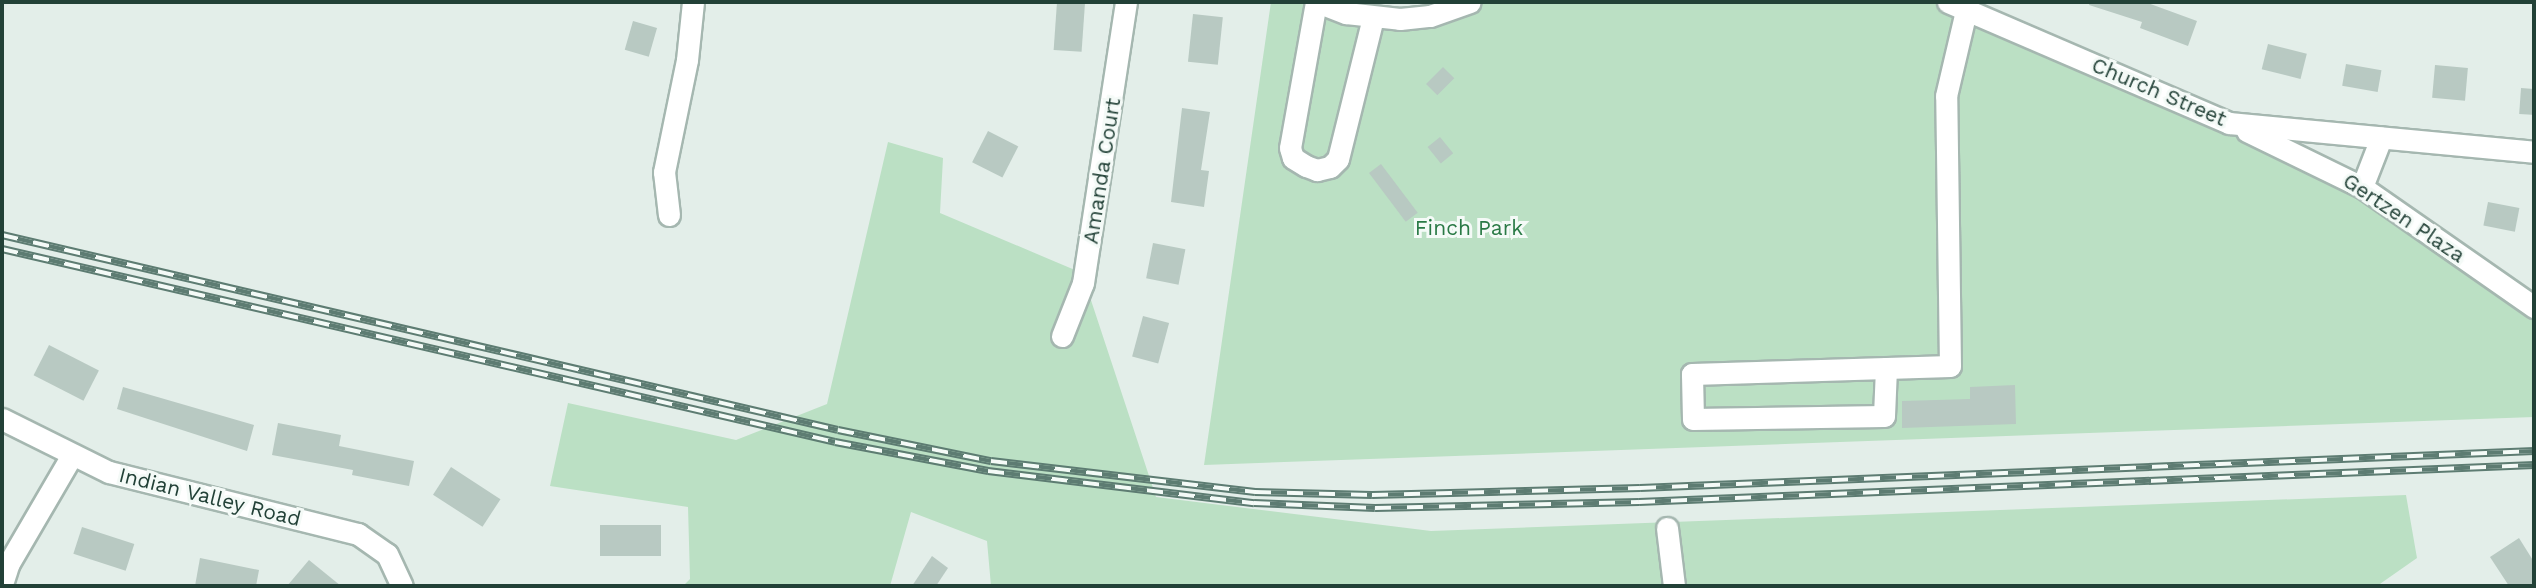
<!DOCTYPE html>
<style>
body{margin:0}
#map{position:relative;width:2536px;height:588px;overflow:hidden;background:#e3eee9;font-family:"Work Sans",sans-serif}
div>[style]{position:absolute}
.green>*{inset:0;background:#bbe0c4}
.building>*{inset:0;background:#b8c9c2;transform-origin:0 0}
.roads{filter:drop-shadow(2px 0 #a5b7b0) drop-shadow(-2px 0 #a5b7b0) drop-shadow(0 2px #a5b7b0) drop-shadow(0 -2px #a5b7b0)}
.minor>*{height:21px;margin:-10.5px;padding:0 10.5px;transform-origin:10.5px;border-radius:10.5px;background:#fff}
.rail>*{height:8px;margin-top:-4px;transform-origin:0;background:repeating-linear-gradient(90deg,#f4faf7 0 16px,#5d7c72 0 32px);box-sizing:border-box;border-block:2px solid #5d7c72}
span{translate:-50% -50%;white-space:nowrap;text-align:center;line-height:1.15;-webkit-text-stroke:6px #f4faf7;paint-order:stroke}
.street-label{font-size:21px;color:#224137}
.park-label{font-size:21px;color:#2a7a46}
.frame{position:absolute;inset:0;border:4px solid #224137;pointer-events:none}
</style>
<div id="map">
<div class="green">
<i style="clip-path:polygon(1271px 2px,1304px 2px,1353px 16px,1450px 2px,1947px 2px,2367px 189px,2534px 298px,2534px 417px,1204px 465px)"></i>
<i style="clip-path:polygon(888px 142px,943px 158px,940px 213px,1082px 273px,1156px 497px,1431px 531px,2406px 495px,2417px 558px,2377px 586px,991px 586px,987px 541px,911px 512px,890px 586px,683px 586px,690px 579px,688px 507px,550px 486px,568px 403px,736px 440px,827px 404px)"></i>
</div>
<div class="building">
<i style="left:1057px;top:2px;width:28px;height:48px;rotate:4deg"></i>
<i style="clip-path:polygon(2090px 2px,2145px 2px,2197px 21px,2188px 46px,2140px 28px,2142px 22px,2089px 5px)"></i>
<i style="left:1193px;top:14px;width:30px;height:48px;rotate:6deg"></i>
<i style="left:633px;top:21px;width:25px;height:30px;rotate:16deg"></i>
<i style="left:2268px;top:44px;width:40px;height:26px;rotate:14deg"></i>
<i style="left:2346px;top:64px;width:36px;height:22px;rotate:10deg"></i>
<i style="left:2435px;top:65px;width:33px;height:33px;rotate:5deg"></i>
<i style="left:1443px;top:67px;width:16px;height:24px;rotate:45deg"></i>
<i style="left:2521px;top:88px;width:13px;height:26px;rotate:4deg"></i>
<i style="clip-path:polygon(1182px 108px,1210px 112px,1201px 170px,1209px 171px,1204px 207px,1171px 202px)"></i>
<i style="left:988px;top:131px;width:34px;height:35px;rotate:27deg"></i>
<i style="left:1440px;top:137px;width:21px;height:16px;rotate:51deg"></i>
<i style="left:1381px;top:164px;width:61px;height:15px;rotate:53deg"></i>
<i style="left:2488px;top:202px;width:32px;height:24px;rotate:11deg"></i>
<i style="left:1153px;top:243px;width:33px;height:36px;rotate:11deg"></i>
<i style="left:1143px;top:316px;width:27px;height:42px;rotate:15deg"></i>
<i style="left:49px;top:345px;width:56px;height:34px;rotate:27deg"></i>
<i style="clip-path:polygon(2015px 385px,2016px 424px,1902px 428px,1902px 401px,1970px 399px,1970px 387px)"></i>
<i style="clip-path:polygon(123px 387px,254px 425px,247px 451px,117px 409px)"></i>
<i style="clip-path:polygon(278px 423px,341px 435px,339px 446px,414px 461px,409px 486px,352px 475px,353px 470px,272px 455px)"></i>
<i style="left:451px;top:467px;width:59px;height:33px;rotate:33deg"></i>
<i style="left:661px;top:525px;width:31px;height:61px;rotate:90deg"></i>
<i style="left:82px;top:527px;width:55px;height:28px;rotate:18deg"></i>
<i style="clip-path:polygon(2519px 538px,2534px 562px,2534px 586px,2509px 586px,2490px 557px)"></i>
<i style="clip-path:polygon(932px 556px,948px 568px,936px 586px,912px 586px)"></i>
<i style="clip-path:polygon(200px 558px,259px 570px,256px 586px,195px 586px)"></i>
<i style="clip-path:polygon(309px 560px,341px 586px,287px 586px)"></i>
</div>
<div class="roads">
<div class="minor">
<i style="left:1316px;top:2px;width:148px;rotate:100.1deg"></i>
<i style="left:1290px;top:148px;width:10px;rotate:73deg"></i>
<i style="left:1293px;top:158px;width:15px;rotate:32deg"></i>
<i style="left:1306px;top:166px;width:12px;rotate:20deg"></i>
<i style="left:1317px;top:170px;width:13px;rotate:-13deg"></i>
<i style="left:1330px;top:167px;width:11px;rotate:-45deg"></i>
<i style="left:1338px;top:159px;width:145px;rotate:-76.1deg"></i>
<i style="left:1317px;top:2px;width:31px;rotate:21deg"></i>
<i style="left:1346px;top:13px;width:54px;rotate:6.3deg"></i>
<i style="left:1400px;top:19px;width:30px;rotate:-6deg"></i>
<i style="left:1430px;top:16px;width:42px;rotate:-19.3deg"></i>
<i style="left:1948px;top:2px;width:306px;rotate:23.3deg"></i>
<i style="left:2229px;top:123px;width:306px;rotate:5.4deg"></i>
<i style="left:2247px;top:131px;width:128px;rotate:26deg"></i>
<i style="left:2362px;top:187px;width:210px;rotate:34.9deg"></i>
<i style="left:2362px;top:187px;width:53px;rotate:-68.8deg"></i>
<i style="left:669px;top:215px;width:43px;rotate:-96.6deg"></i>
<i style="left:664px;top:172px;width:114px;rotate:-78.4deg"></i>
<i style="left:687px;top:60px;width:58px;rotate:-84.1deg"></i>
<i style="left:1062px;top:336px;width:57px;rotate:-68.4deg"></i>
<i style="left:1083px;top:283px;width:284px;rotate:-81.3deg"></i>
<i style="left:1886px;top:368px;width:48px;rotate:92.4deg"></i>
<i style="left:1884px;top:416px;width:191px;rotate:179.1deg"></i>
<i style="left:1693px;top:419px;width:45px;rotate:-91.3deg"></i>
<i style="left:1692px;top:374px;width:194px;rotate:-1.8deg"></i>
<i style="left:1886px;top:368px;width:64px;rotate:-1.8deg"></i>
<i style="left:1950px;top:366px;width:270px;rotate:-90.8deg"></i>
<i style="left:1946px;top:96px;width:87px;rotate:-76.8deg"></i>
<i style="left:2px;top:419px;width:119px;rotate:26.4deg"></i>
<i style="left:109px;top:472px;width:257px;rotate:14deg"></i>
<i style="left:358px;top:534px;width:35px;rotate:35deg"></i>
<i style="left:387px;top:554px;width:35px;rotate:65deg"></i>
<i style="left:1667px;top:528px;width:58px;rotate:83.1deg"></i>
<i style="left:2px;top:584px;width:22px;rotate:-72deg"></i>
<i style="left:9px;top:563px;width:125px;rotate:-59.7deg"></i>
</div>
</div>
<div class="rail">
<i style="left:2px;top:235px;width:858px;rotate:13.13deg"></i>
<i style="left:838px;top:430px;width:156px;rotate:11.5deg"></i>
<i style="left:991px;top:461px;width:266px;rotate:6.7deg"></i>
<i style="left:1255px;top:492px;width:117px;rotate:1.5deg"></i>
<i style="left:1372px;top:495px;width:268px;rotate:-1.5deg"></i>
<i style="left:1640px;top:488px;width:895px;rotate:-2.37deg"></i>
<i style="left:2px;top:249px;width:855px;rotate:13.04deg"></i>
<i style="left:835px;top:442px;width:156px;rotate:10.7deg"></i>
<i style="left:988px;top:471px;width:268px;rotate:6.9deg"></i>
<i style="left:1254px;top:503px;width:121px;rotate:2.4deg"></i>
<i style="left:1375px;top:508px;width:264px;rotate:-1.3deg"></i>
<i style="left:1639px;top:502px;width:896px;rotate:-2.37deg"></i>
</div>
<div class="street-label">
<span style="left:2159px;top:92px;rotate:23deg">Church Street</span>
<span style="left:1102px;top:171px;rotate:-81deg">Amanda Court</span>
<span style="left:2404px;top:218px;rotate:34deg">Gertzen Plaza</span>
<span style="left:210px;top:497px;rotate:14deg">Indian Valley Road</span>
</div>
<div class="park-label">
<span style="left:1469px;top:228px">Finch Park</span>
</div>
<div class="frame"></div>
</div>
